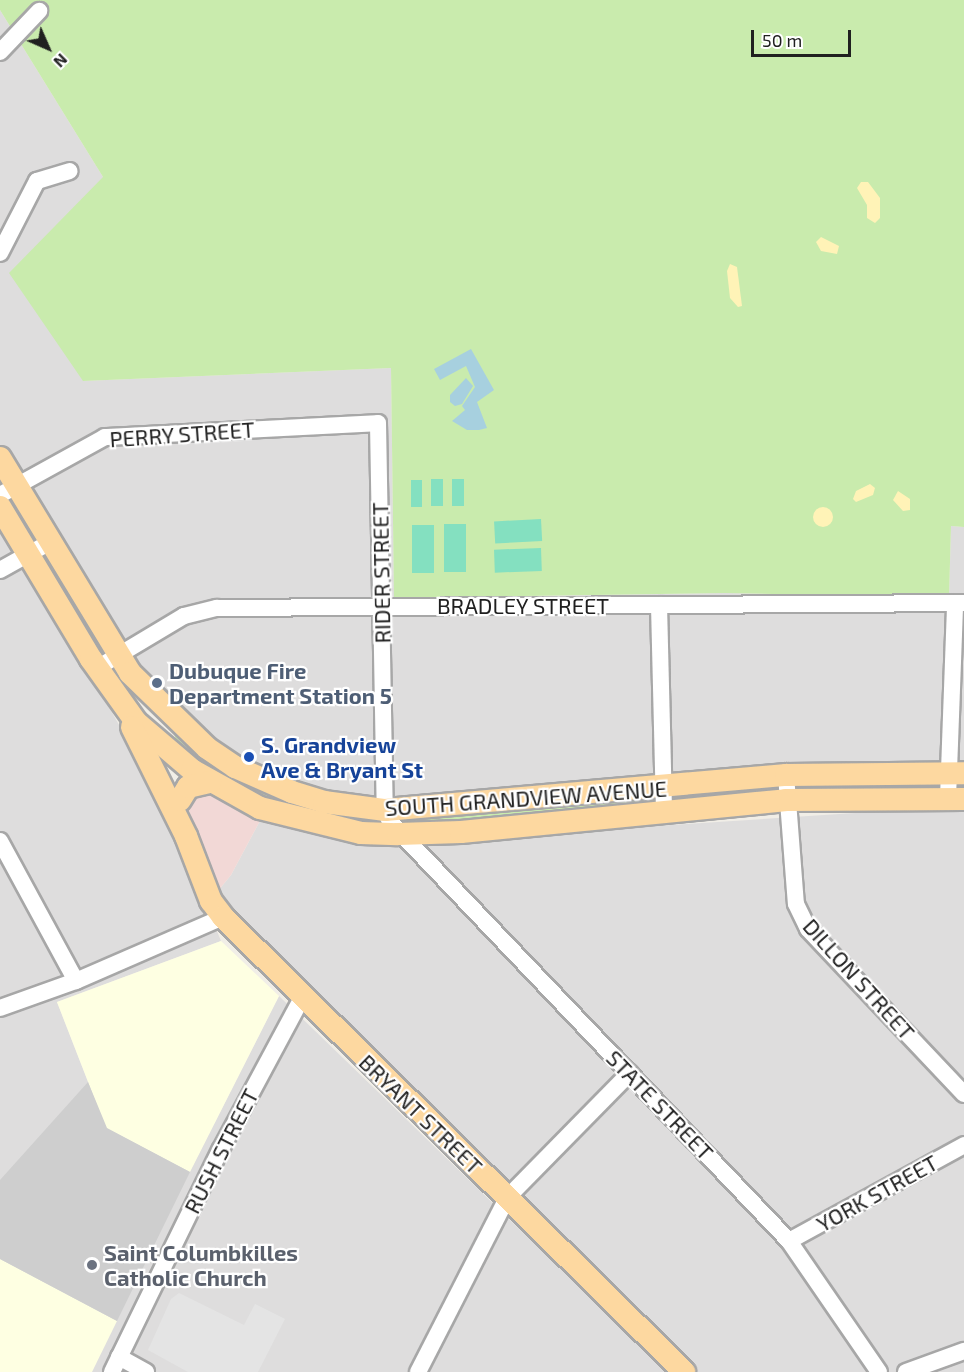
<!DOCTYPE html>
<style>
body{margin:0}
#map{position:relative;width:964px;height:1372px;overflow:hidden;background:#f1eee7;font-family:"Exo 2",sans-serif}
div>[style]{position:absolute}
.residential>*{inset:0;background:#dedddd}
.commercial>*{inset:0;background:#f2d8d6}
.education>*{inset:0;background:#feffe2}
.religious>*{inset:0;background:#cecece}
.grass>*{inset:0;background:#c9ebad}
.sand>*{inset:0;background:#fff3b7}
.round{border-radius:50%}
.pitch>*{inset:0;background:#84e0c0;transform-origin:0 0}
.parking>*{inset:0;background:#e4e4e4}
.water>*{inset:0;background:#a7d0df}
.roads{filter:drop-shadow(2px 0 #a7a7a7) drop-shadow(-2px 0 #a7a7a7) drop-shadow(0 2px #a7a7a7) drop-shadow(0 -2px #a7a7a7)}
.minor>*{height:16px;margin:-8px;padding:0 8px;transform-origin:8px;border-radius:8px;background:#fff}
.major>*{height:22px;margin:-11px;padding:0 11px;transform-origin:11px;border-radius:11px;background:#fdd8a0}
.dots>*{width:16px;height:16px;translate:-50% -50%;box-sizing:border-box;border:3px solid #fff;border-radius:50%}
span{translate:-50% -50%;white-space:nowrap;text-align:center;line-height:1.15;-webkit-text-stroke:4.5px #fff;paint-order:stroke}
.street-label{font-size:22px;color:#202020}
.service-label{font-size:22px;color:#4e5e75;font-weight:700}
.left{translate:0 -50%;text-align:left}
.transit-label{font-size:22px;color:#164399;font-weight:700}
.worship-label{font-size:22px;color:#5b616d;font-weight:700}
.north{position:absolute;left:18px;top:18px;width:60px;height:60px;-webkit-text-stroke:4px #fff;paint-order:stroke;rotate:135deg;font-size:16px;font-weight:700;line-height:24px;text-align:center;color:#202020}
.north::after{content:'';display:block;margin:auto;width:21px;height:27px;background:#202020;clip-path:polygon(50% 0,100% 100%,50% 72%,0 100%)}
.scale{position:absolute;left:751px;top:30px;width:100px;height:27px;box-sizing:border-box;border:3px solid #202020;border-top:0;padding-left:8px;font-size:18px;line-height:21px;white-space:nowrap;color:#202020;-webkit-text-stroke:4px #fff;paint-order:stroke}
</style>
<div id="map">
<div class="residential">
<i style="clip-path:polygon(0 10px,103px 177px,83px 381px,391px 368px,394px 598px,725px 593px,949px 598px,951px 526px,964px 527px,964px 764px,373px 797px,311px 790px,265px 774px,215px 744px,134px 667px,0 448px)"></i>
<i style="clip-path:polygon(0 515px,169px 813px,221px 941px,57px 1002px,106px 1128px,190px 1171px,279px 996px,667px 1372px,0 1372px)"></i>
<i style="clip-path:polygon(964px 806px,964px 1372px,698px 1372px,213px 897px,231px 875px,261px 819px,361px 845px)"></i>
</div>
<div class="commercial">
<i style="clip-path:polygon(207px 791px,261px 819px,231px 875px,213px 897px,185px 809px,187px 798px)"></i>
</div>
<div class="education">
<i style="clip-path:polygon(221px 941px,279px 996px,190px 1172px,106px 1128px,57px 1002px)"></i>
<i style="clip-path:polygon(0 1259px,117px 1321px,92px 1372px,0 1372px)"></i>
</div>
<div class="religious">
<i style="clip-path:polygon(88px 1082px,107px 1128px,190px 1172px,117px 1321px,0 1259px,0 1180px)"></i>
</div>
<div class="grass">
<i style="clip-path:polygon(0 0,964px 0,964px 527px,951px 526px,949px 598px,725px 593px,394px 598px,391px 368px,83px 381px,9px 273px,103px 177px,0 10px)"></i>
<i style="clip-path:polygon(174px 733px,219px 766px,214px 773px,177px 745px)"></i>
<i style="clip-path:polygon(225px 768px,370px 819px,370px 822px,286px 809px,221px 777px)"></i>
<i style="clip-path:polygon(637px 798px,644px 800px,644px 806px,410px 825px,410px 821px)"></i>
</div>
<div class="sand">
<i style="clip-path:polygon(861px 182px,868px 182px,880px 198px,880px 218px,875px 223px,867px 218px,867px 205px,857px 188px)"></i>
<i style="clip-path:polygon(821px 237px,839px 246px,837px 254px,821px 251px,816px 242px)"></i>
<i style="clip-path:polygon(730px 264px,737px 267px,742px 306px,738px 307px,730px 298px,727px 271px)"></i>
<i style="clip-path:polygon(870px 484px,875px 488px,873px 495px,856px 502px,853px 499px,856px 491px)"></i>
<i style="clip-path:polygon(898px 491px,910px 499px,910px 510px,903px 511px,893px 500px)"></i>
<i class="round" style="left:813px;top:507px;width:20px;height:20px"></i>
</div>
<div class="pitch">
<i style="left:431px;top:479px;width:12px;height:27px"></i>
<i style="left:452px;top:479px;width:12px;height:27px"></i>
<i style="left:411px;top:480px;width:11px;height:27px"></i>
<i style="left:541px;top:519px;width:22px;height:47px;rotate:87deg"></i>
<i style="left:466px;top:524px;width:48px;height:22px;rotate:90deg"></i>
<i style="left:412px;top:525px;width:22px;height:48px"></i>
<i style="left:541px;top:548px;width:23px;height:47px;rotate:88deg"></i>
</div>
<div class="parking">
<i style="clip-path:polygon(179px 1293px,244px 1325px,255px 1304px,285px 1319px,258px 1372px,188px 1372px,148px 1350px,171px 1299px)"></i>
</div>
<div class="water">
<i style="clip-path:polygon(471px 349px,494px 390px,477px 402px,487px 428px,479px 430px,467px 430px,452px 421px,465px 410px,462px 406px,475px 387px,466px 366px,440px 380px,434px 369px)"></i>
<i style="clip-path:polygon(466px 378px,473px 386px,462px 404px,455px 406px,450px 402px,450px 395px)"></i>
</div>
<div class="roads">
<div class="minor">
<i style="left:0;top:52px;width:57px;rotate:-46.4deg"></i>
<i style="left:0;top:253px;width:81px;rotate:-62.8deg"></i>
<i style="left:37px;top:181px;width:34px;rotate:-17deg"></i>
<i style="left:0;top:495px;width:120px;rotate:-28.9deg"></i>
<i style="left:105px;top:437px;width:273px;rotate:-2.9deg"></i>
<i style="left:378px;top:423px;width:387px;rotate:89deg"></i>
<i style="left:385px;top:810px;width:13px;rotate:67deg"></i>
<i style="left:390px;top:822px;width:579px;rotate:46.4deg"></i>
<i style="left:789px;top:1241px;width:159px;rotate:55.5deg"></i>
<i style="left:0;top:570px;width:57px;rotate:-29.2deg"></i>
<i style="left:659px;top:605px;width:208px;rotate:88.6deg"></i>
<i style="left:97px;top:668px;width:101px;rotate:-30.9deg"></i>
<i style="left:184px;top:616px;width:34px;rotate:-14deg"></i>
<i style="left:217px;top:608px;width:747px;rotate:-0.38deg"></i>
<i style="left:786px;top:775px;width:129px;rotate:85.6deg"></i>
<i style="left:796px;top:904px;width:28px;rotate:64deg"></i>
<i style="left:808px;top:929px;width:227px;rotate:46.6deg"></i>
<i style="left:948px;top:798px;width:195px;rotate:-87.9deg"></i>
<i style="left:0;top:841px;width:159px;rotate:61.5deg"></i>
<i style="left:0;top:1008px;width:81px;rotate:-19.6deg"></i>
<i style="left:76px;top:981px;width:160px;rotate:-23.5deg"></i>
<i style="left:789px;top:1241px;width:200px;rotate:-28.7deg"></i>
<i style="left:119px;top:1357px;width:31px;rotate:29deg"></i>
<i style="left:112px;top:1372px;width:248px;rotate:-64deg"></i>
<i style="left:221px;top:1149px;width:171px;rotate:-61.8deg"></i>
<i style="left:418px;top:1372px;width:195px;rotate:-62.9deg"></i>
<i style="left:507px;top:1198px;width:175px;rotate:-45.5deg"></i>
<i style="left:906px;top:1372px;width:62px;rotate:-19.9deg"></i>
</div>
<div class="major">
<i style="left:0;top:458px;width:251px;rotate:58.8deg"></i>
<i style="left:130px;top:673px;width:107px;rotate:44.2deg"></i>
<i style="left:207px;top:748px;width:34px;rotate:34deg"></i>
<i style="left:235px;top:767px;width:62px;rotate:23.7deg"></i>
<i style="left:292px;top:792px;width:34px;rotate:17deg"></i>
<i style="left:324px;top:802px;width:62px;rotate:7.5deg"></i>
<i style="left:385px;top:810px;width:403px;rotate:-5deg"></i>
<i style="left:786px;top:775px;width:178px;rotate:-0.6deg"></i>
<i style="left:0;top:507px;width:177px;rotate:59.1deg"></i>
<i style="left:91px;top:659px;width:77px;rotate:54.5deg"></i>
<i style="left:136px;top:722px;width:74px;rotate:40.6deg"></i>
<i style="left:192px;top:770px;width:78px;rotate:29.2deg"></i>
<i style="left:260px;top:808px;width:104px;rotate:13.9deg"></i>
<i style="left:361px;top:833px;width:37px;rotate:2deg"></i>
<i style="left:398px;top:834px;width:63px;rotate:-1.8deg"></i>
<i style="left:461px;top:832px;width:327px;rotate:-5.6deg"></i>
<i style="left:786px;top:800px;width:178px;rotate:-0.3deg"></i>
<i style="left:132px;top:727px;width:122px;rotate:63.6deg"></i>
<i style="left:186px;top:836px;width:70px;rotate:69deg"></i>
<i style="left:211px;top:901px;width:20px;rotate:53deg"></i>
<i style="left:223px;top:917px;width:648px;rotate:44.62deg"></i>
<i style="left:180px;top:800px;width:15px;rotate:-58deg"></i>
<i style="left:188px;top:787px;width:23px;rotate:-13deg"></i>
</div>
</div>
<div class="dots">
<i style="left:157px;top:683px;background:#5c6f8a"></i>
<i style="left:249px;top:757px;background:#1a4fb4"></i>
<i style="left:92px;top:1265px;background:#6b7280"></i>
</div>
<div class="street-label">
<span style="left:182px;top:434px;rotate:-4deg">PERRY STREET</span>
<span style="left:381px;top:573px;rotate:-91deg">RIDER STREET</span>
<span style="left:523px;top:606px">BRADLEY STREET</span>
<span style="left:526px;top:798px;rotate:-4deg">SOUTH GRANDVIEW AVENUE</span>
<span style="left:859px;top:979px;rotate:48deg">DILLON STREET</span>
<span style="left:660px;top:1105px;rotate:46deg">STATE STREET</span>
<span style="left:421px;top:1114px;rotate:44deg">BRYANT STREET</span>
<span style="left:221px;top:1151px;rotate:-63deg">RUSH STREET</span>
<span style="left:877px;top:1193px;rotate:-29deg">YORK STREET</span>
</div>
<div class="service-label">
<span class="left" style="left:169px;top:683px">Dubuque Fire<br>Department Station 5</span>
</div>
<div class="transit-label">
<span class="left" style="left:261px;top:757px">S. Grandview<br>Ave &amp; Bryant St</span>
</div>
<div class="worship-label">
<span class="left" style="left:104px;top:1265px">Saint Columbkilles<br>Catholic Church</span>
</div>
<div class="north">N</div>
<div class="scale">50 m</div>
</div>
